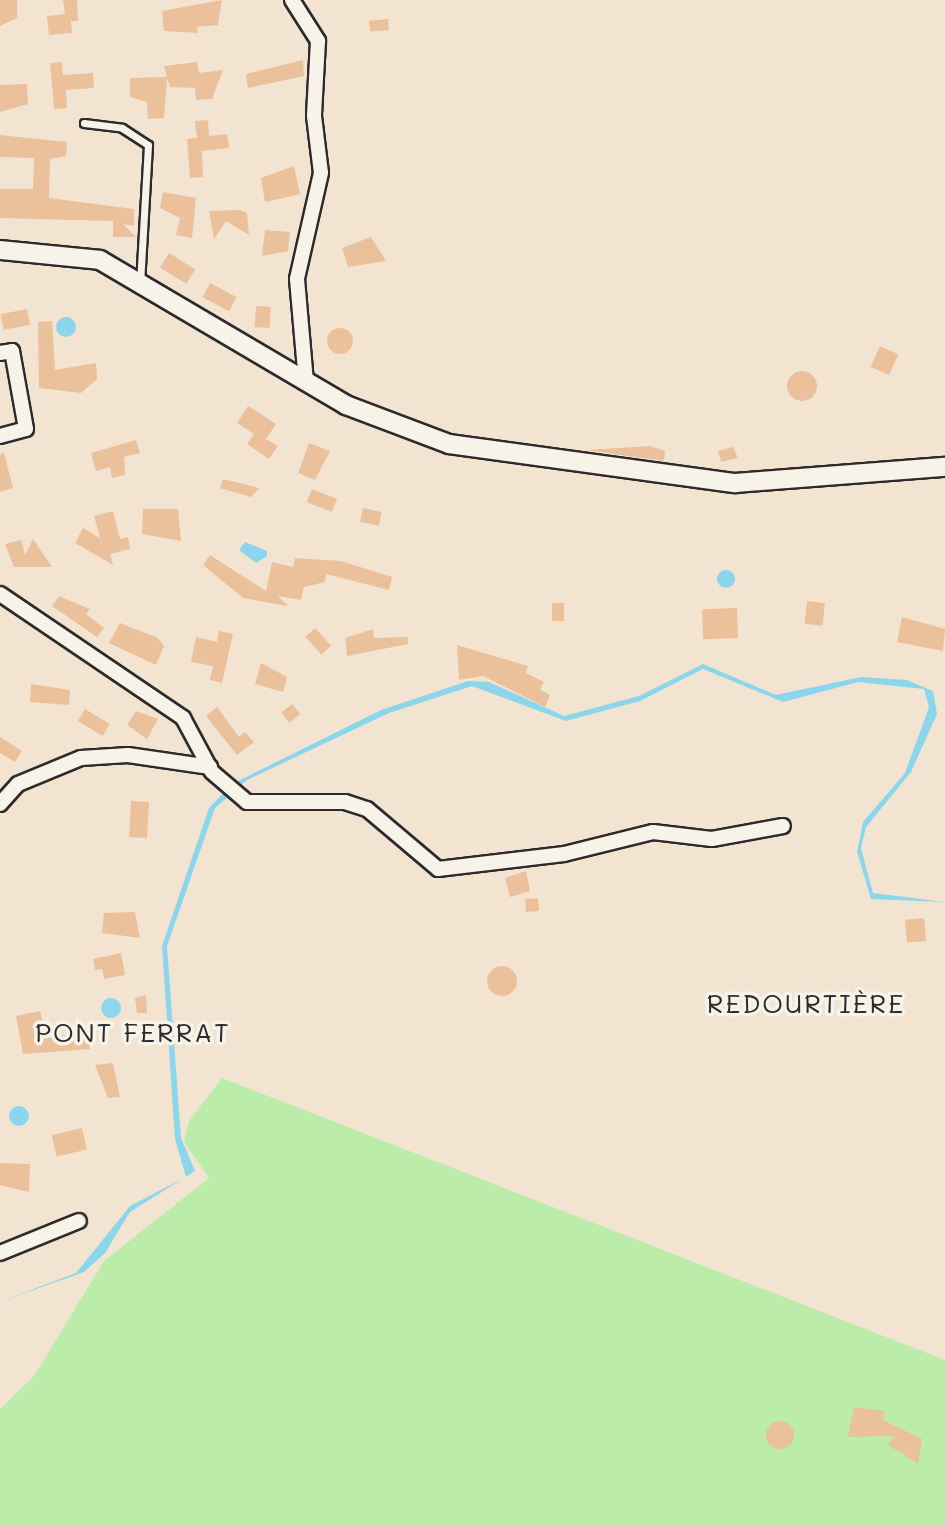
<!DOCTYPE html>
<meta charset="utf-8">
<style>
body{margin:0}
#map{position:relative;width:945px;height:1525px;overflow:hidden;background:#f3e4d1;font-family:Mali,sans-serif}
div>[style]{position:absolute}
.green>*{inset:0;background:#bcecaa}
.water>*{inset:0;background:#8bd6ec}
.round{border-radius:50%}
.building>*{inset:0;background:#eac19a;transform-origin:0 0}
.roads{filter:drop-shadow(2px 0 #2b2b2b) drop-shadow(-2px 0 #2b2b2b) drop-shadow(0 2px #2b2b2b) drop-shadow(0 -2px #2b2b2b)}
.service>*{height:7px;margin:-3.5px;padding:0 3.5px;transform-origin:3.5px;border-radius:3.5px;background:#f7f3e8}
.minor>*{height:14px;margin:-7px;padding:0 7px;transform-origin:7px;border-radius:7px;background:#f7f3e8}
.tertiary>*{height:18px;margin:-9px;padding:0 9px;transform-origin:9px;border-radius:9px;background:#f7f3e8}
span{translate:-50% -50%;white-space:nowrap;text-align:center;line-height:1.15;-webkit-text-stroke:7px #f7f3e8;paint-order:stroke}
.neighbourhood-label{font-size:26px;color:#2b2b2b;letter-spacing:2px}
</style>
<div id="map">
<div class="green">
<i style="clip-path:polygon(222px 1078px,945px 1360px,945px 1525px,0 1525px,0 1409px,34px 1376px,104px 1261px,209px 1178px,184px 1142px,189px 1121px)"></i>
</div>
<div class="water">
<i class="round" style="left:56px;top:317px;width:20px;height:20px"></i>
<i style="clip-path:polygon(245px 542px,267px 551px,267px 556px,256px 563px,239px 550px)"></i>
<i class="round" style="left:717px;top:570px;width:18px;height:18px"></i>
<i style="clip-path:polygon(703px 664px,776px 695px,861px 677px,907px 680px,933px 691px,937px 714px,911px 772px,866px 827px,861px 848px,873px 893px,945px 902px,871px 899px,857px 852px,863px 822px,905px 773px,929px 707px,924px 689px,858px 682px,783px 702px,703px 669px,640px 701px,566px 721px,472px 686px,389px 713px,247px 780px,215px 808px,167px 946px,181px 1138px,195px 1171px,130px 1212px,105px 1253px,84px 1272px,0 1302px,76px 1273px,130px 1206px,186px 1177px,175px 1139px,162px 946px,209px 808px,232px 784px,381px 710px,468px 681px,489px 682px,564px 716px,639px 696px)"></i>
<i class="round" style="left:101px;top:998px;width:20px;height:20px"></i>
<i class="round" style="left:9px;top:1106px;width:20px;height:20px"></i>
</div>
<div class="building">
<i style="clip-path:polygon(0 0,17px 0,17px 18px,0 26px)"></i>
<i style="clip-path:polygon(63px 0,77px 0,78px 21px,71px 21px,72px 33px,49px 35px,47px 16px,65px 14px)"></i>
<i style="clip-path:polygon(222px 0,218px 25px,197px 27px,198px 33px,164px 31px,162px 11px)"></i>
<i style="left:388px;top:19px;width:11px;height:19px;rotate:85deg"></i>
<i style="clip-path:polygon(303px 60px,304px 76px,248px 88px,246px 74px)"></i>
<i style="clip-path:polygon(62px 62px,63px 75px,93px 73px,94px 88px,66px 90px,67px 108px,54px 109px,50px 63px)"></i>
<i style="clip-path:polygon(197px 62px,199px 73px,223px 70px,212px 99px,196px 100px,195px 88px,170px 87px,167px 78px,164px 118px,148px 119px,147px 102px,130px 97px,130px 78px,167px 77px,164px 66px)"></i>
<i style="clip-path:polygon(27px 84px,28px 104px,0 112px,0 85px)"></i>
<i style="clip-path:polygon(208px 120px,209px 136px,227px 134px,229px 148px,202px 151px,203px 177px,190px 178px,187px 139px,197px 138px,195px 121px)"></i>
<i style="clip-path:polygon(0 135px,67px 142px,66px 156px,50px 159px,49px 198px,134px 209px,134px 226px,123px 224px,136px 237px,113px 237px,113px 221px,0 218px,0 189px,33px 189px,34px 158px,0 157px)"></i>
<i style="clip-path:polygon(294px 166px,300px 194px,265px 202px,261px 178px)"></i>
<i style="clip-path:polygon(163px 192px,196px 198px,192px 238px,176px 235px,180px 218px,160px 208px)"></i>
<i style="clip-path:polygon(240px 210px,247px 213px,249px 235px,226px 221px,214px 239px,209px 211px)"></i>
<i style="clip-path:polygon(265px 230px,290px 232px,288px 251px,262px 256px)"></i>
<i style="clip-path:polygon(371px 237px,386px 261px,348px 267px,342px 248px)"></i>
<i style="left:169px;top:253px;width:31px;height:17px;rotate:32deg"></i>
<i style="left:210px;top:283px;width:30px;height:16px;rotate:28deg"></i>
<i style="left:256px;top:306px;width:15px;height:21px;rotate:4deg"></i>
<i style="left:27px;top:309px;width:16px;height:27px;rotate:79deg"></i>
<i style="clip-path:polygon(52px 321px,55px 370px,96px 363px,97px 379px,81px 393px,39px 388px,38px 322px)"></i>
<i class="round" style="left:327px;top:328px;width:26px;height:26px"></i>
<i style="left:880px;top:346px;width:20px;height:23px;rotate:24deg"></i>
<i class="round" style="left:787px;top:371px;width:30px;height:30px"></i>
<i style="clip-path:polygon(248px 406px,276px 424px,266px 439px,278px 446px,269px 459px,247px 444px,254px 434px,237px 423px)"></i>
<i style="clip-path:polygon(136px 440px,140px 453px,124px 457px,125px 475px,112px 478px,110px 467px,96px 471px,91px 453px)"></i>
<i style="clip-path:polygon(309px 443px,330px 451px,315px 480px,298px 473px)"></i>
<i style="clip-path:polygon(650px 446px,665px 451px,664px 461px,586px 450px)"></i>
<i style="clip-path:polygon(733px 447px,738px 458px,721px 462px,718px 451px)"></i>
<i style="clip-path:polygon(4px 453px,13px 488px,0 492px,0 454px)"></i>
<i style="clip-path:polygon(223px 479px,259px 488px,251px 497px,220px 488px)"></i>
<i style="left:312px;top:489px;width:27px;height:14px;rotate:22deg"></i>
<i style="left:363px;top:508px;width:19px;height:14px;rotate:12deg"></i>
<i style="clip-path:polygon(143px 509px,178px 509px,181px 541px,142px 534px)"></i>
<i style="clip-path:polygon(113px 511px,120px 539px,128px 537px,130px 549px,110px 554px,113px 565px,75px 543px,83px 528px,100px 538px,94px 516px)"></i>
<i style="clip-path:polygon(33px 539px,52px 567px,14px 567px,5px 544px,21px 540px,25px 555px)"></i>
<i style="clip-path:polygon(210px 555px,266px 591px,272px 562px,293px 567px,295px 558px,341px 561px,392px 577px,389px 590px,326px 574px,325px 582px,304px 587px,301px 600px,278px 596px,288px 606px,243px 598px,203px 565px)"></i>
<i style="clip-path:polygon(59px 596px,90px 609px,86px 614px,104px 628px,97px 637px,52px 606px)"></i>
<i style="left:807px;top:601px;width:18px;height:23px;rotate:6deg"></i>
<i style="left:552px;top:603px;width:12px;height:18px"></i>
<i style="left:737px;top:608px;width:30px;height:35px;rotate:88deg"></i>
<i style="clip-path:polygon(902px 617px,945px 629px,943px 651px,897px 642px)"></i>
<i style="clip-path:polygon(120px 623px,158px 638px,164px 646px,156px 665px,109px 643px)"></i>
<i style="left:315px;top:628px;width:24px;height:13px;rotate:48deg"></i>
<i style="clip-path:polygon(373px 629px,374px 638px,408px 637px,408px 644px,347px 656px,345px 638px)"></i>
<i style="clip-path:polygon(219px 631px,233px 634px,222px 683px,210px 680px,213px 666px,191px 662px,196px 637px,217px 642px)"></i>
<i style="clip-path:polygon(457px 645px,528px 666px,526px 673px,544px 682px,540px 690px,550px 695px,545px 707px,483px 676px,459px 680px)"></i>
<i style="clip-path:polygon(261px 663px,287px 677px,283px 692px,255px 684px)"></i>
<i style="clip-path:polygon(31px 684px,70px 690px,69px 705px,30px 702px)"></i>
<i style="left:292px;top:704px;width:13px;height:14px;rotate:51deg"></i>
<i style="clip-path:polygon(217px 707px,239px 737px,245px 732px,254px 742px,237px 755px,206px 716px)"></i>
<i style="left:85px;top:709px;width:29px;height:14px;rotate:31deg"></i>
<i style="clip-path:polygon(136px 711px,158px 719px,147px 739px,127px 725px)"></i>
<i style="clip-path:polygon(0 737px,22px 751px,15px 762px,0 753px)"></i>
<i style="left:131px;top:801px;width:18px;height:36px;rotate:3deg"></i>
<i style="clip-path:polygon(526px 871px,530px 891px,510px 897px,505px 878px)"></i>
<i style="left:538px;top:898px;width:13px;height:13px;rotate:86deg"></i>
<i style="clip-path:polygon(135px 912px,140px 938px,102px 933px,104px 913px)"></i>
<i style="left:924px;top:918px;width:23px;height:19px;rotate:85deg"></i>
<i style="clip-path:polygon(121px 953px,125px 975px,104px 979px,102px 969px,95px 970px,93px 959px)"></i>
<i class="round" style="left:487px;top:966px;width:30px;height:30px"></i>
<i style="clip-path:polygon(146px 995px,147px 1013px,137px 1013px,135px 998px)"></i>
<i style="clip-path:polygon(40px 1011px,46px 1038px,87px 1032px,90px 1049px,23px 1054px,16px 1016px)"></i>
<i style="clip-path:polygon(113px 1063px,120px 1097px,108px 1098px,95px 1065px)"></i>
<i style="left:82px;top:1128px;width:22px;height:31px;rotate:77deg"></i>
<i style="clip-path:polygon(0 1163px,30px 1164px,29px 1192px,0 1185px)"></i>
<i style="clip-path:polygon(854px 1407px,884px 1411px,883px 1420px,922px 1439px,918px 1464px,888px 1445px,894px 1436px,848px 1437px)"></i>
<i class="round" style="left:766px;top:1421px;width:28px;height:28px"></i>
</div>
<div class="roads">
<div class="service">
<i style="left:84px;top:123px;width:38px;rotate:7deg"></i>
<i style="left:122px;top:128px;width:31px;rotate:33deg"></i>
<i style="left:148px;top:145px;width:137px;rotate:93.3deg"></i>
</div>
<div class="minor">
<i style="left:292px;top:0;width:49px;rotate:57.6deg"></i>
<i style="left:318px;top:41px;width:75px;rotate:93.1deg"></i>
<i style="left:314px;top:116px;width:57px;rotate:83deg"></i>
<i style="left:321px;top:173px;width:109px;rotate:102.8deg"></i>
<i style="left:297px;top:279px;width:102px;rotate:85deg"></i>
<i style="left:0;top:353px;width:12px;rotate:-9deg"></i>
<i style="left:12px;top:351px;width:79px;rotate:79.8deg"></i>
<i style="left:26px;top:429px;width:27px;rotate:165deg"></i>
<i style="left:0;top:594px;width:221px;rotate:34.1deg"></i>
<i style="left:183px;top:718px;width:61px;rotate:61.8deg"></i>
<i style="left:212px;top:772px;width:46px;rotate:40.6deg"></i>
<i style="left:247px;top:802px;width:98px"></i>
<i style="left:345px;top:802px;width:23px;rotate:18deg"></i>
<i style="left:367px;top:809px;width:93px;rotate:40.2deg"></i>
<i style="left:438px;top:869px;width:127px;rotate:-6.8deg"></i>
<i style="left:564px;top:854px;width:92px;rotate:-13.9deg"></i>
<i style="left:653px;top:832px;width:59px;rotate:6.8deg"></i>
<i style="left:712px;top:839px;width:72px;rotate:-10.4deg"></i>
<i style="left:0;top:804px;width:27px;rotate:-48deg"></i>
<i style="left:18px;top:784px;width:68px;rotate:-22.4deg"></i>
<i style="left:81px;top:758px;width:47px;rotate:-3.7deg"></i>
<i style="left:128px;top:755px;width:83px;rotate:8.3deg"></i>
<i style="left:0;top:1253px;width:85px;rotate:-22.1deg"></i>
</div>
<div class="tertiary">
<i style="left:0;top:250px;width:100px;rotate:5.7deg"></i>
<i style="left:100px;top:260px;width:286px;rotate:30.5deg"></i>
<i style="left:346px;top:405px;width:110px;rotate:20.7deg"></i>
<i style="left:449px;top:444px;width:289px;rotate:7.8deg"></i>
<i style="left:735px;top:483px;width:211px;rotate:-4.4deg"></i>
</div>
</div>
<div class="neighbourhood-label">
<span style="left:806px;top:1004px">REDOURTIÈRE</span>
<span style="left:133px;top:1033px">PONT FERRAT</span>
</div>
</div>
